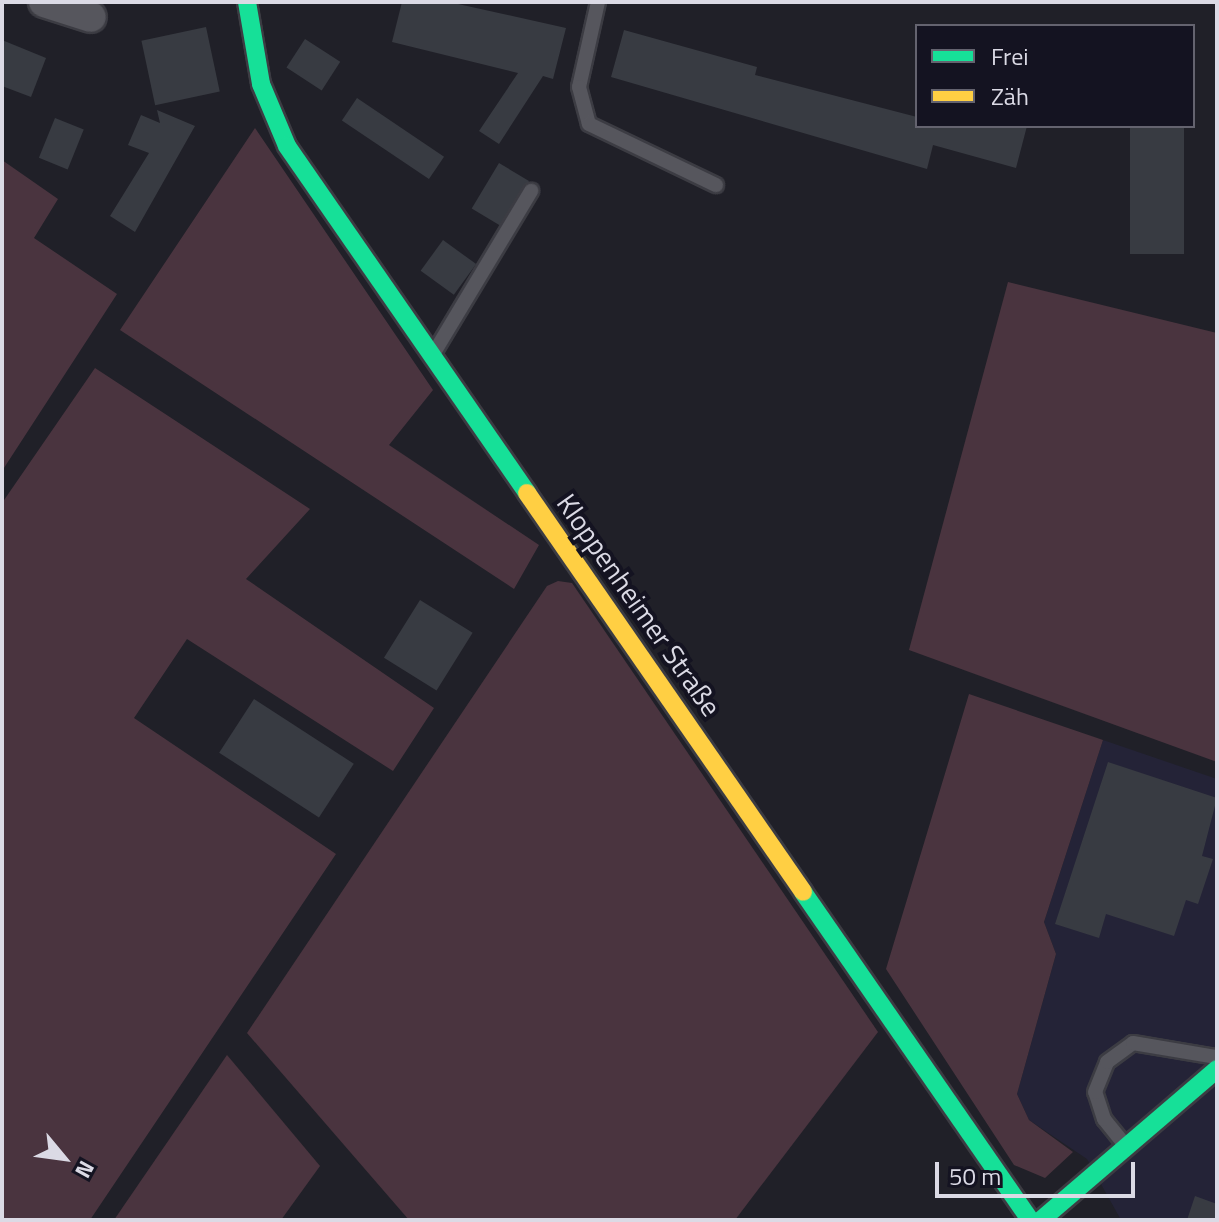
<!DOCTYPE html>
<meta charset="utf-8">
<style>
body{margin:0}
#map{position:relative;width:1219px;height:1222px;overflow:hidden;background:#202028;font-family:"Titillium Web",sans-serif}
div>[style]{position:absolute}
.built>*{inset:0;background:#242337}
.green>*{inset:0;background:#4a343f}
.building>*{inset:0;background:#383b42;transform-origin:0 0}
.roads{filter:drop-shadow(2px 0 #3c3c43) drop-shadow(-2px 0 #3c3c43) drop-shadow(0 2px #3c3c43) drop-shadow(0 -2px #3c3c43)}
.lane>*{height:14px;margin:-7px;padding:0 7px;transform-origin:7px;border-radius:7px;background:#56565d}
.street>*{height:30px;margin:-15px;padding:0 15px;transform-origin:15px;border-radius:15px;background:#56565d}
.fast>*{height:18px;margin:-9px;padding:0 9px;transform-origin:9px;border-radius:9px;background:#16e098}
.slow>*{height:18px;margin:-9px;padding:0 9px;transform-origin:9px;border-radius:9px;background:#ffcf43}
span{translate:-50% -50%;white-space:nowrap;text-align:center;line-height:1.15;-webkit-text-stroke:8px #141321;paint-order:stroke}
.street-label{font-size:28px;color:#dbdae5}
.frame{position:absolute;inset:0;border:4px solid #dbdae5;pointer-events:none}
.legend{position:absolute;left:915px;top:24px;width:280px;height:104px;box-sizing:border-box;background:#141321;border:2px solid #64636f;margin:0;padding:10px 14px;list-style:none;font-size:24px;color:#dbdae5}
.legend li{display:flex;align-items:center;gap:16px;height:40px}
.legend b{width:40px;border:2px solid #64636f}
.north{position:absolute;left:24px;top:1118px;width:80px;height:80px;-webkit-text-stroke:6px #141321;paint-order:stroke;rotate:119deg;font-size:22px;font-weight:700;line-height:32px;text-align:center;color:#dbdae5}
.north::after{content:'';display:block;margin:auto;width:28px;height:36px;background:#dbdae5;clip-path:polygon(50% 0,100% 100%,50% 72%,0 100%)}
.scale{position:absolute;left:935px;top:1162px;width:200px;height:36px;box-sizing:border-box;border:4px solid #dbdae5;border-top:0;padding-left:10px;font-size:24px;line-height:28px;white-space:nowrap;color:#dbdae5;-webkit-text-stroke:6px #141321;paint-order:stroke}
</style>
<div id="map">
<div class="built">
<i style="clip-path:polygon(1103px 740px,1217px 779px,1217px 1220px,1121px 1220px,1087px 1159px,1029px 1120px,1017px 1094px,1056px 954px,1044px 922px)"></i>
</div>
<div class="green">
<i style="clip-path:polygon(255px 128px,433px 390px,389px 445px,539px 545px,514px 589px,120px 330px)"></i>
<i style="clip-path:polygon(2px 160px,58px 199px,34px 238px,117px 294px,2px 471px)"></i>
<i style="clip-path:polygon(1008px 282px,1217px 333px,1217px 762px,909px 650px)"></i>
<i style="clip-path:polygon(95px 368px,310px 509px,246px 579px,434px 708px,393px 771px,187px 639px,134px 718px,336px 854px,90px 1220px,2px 1220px,2px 503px)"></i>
<i style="clip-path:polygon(558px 581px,572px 583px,878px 1032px,735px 1220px,409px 1220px,247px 1033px,547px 586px)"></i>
<i style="clip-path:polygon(969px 694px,1103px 740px,1044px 922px,1056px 954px,1017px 1094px,1029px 1120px,1073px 1152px,1045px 1178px,1014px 1165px,886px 969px)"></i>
<i style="clip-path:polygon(227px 1055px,320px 1166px,281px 1220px,114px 1220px)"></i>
</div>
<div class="building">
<i style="clip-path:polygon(402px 2px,449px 2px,566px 28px,553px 79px,543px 76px,499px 144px,479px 131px,518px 73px,392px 42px)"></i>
<i style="left:206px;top:27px;width:66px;height:66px;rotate:78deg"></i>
<i style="clip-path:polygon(624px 30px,757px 67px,755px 75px,917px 117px,917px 126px,1027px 126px,1016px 168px,933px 145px,927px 169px,611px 77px)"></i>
<i style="left:305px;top:39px;width:42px;height:34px;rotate:33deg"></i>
<i style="clip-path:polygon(2px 40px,46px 58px,31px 97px,2px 86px)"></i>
<i style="left:357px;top:98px;width:105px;height:27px;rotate:34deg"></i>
<i style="clip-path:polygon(157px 110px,195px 126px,135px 232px,110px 216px,149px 153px,128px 145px,141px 115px,160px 123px)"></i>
<i style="left:55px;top:118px;width:31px;height:43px;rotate:22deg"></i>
<i style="left:1130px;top:126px;width:54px;height:128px"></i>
<i style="left:499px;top:163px;width:35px;height:53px;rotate:31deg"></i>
<i style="left:443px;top:240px;width:41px;height:38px;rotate:36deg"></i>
<i style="left:420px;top:600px;width:62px;height:68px;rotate:32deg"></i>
<i style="left:254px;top:699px;width:119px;height:64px;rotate:33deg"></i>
<i style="clip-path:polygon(1108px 762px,1217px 798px,1202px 856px,1213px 859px,1198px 904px,1186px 900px,1174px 936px,1106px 914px,1099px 938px,1055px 924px)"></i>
<i style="clip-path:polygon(1195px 1196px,1217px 1204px,1217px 1220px,1187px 1220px)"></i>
</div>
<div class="roads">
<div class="lane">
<i style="left:598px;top:2px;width:87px;rotate:102.6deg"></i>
<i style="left:579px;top:87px;width:38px;rotate:75deg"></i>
<i style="left:589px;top:124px;width:141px;rotate:25.7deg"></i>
<i style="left:435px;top:351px;width:187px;rotate:-59deg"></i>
<i style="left:1125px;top:1145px;width:33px;rotate:-129deg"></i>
<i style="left:1104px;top:1119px;width:28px;rotate:-108deg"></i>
<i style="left:1095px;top:1092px;width:32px;rotate:-68deg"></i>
<i style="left:1107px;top:1062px;width:32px;rotate:-36deg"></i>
<i style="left:1133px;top:1043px;width:85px;rotate:9.5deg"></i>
</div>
<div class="street">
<i style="left:44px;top:2px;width:49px;rotate:17.7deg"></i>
</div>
<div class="fast">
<i style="left:247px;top:2px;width:83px;rotate:80.3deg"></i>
<i style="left:261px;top:84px;width:67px;rotate:67.2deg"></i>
<i style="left:287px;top:146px;width:422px;rotate:55.3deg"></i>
<i style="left:803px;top:892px;width:399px;rotate:55.3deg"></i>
<i style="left:1041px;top:1220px;width:232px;rotate:-40.6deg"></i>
</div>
<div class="slow">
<i style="left:527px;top:493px;width:485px;rotate:55.3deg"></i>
</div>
</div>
<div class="street-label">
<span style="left:639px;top:605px;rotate:55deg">Kloppenheimer Straße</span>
</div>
<div class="frame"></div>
<ul class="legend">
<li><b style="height:10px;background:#16e098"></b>Frei</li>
<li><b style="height:10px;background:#ffcf43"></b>Zäh</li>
</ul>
<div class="north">N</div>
<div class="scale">50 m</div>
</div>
